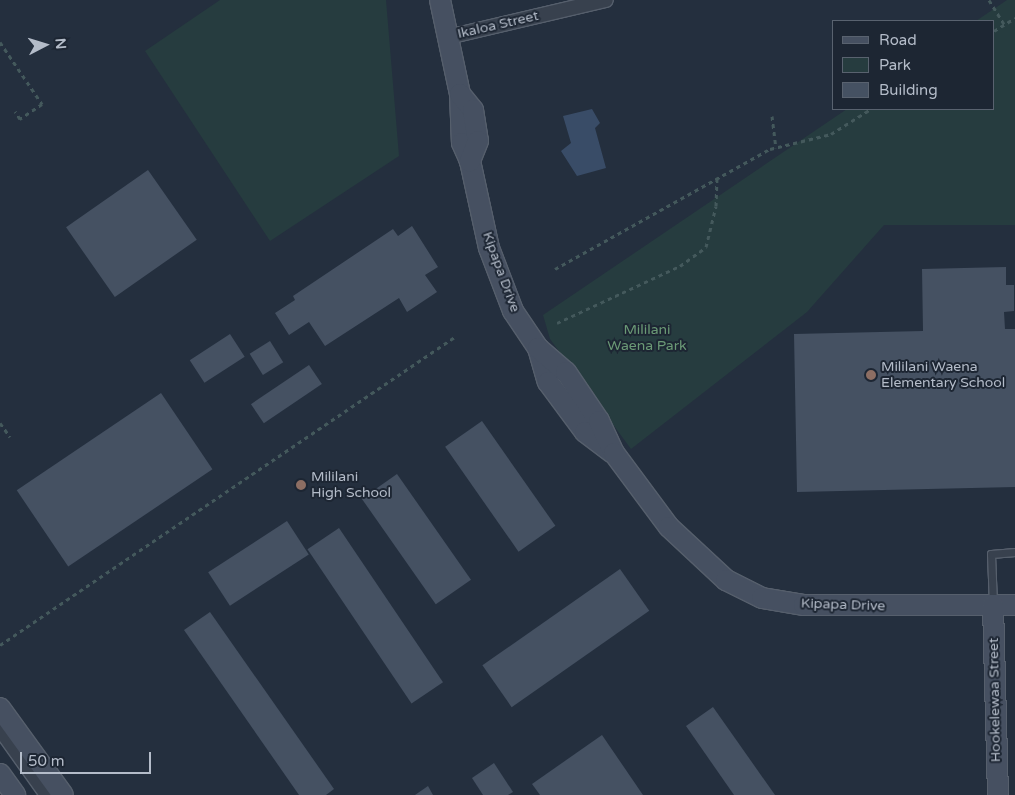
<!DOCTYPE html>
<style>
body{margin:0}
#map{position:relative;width:1015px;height:795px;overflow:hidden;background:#242f3e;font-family:"Varela Round",sans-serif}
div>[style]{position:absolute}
.green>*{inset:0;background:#263c3f}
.water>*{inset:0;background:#394c67}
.building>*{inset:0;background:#455162;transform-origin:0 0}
.path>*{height:3px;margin-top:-1.5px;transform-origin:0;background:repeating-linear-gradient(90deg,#44595c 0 4px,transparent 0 8px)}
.roads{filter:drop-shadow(1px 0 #565f6c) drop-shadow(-1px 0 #565f6c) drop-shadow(0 1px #565f6c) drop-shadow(0 -1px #565f6c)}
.lane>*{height:7px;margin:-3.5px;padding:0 3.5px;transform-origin:3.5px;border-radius:3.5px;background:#38414e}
.street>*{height:14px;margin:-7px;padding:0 7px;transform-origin:7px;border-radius:7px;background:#38414e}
.secondary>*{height:20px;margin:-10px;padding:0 10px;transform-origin:10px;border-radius:10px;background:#465061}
.dots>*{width:14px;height:14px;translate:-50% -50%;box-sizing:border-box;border:2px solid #1d2633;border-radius:50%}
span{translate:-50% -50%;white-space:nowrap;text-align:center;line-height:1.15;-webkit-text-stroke:4px #1d2633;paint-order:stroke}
.street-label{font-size:14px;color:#b4bcc9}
.park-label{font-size:14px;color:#6b9a76}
.poi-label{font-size:14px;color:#b4bcc9}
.left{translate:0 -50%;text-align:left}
.legend{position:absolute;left:832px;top:20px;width:162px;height:90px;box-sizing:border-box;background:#1d2633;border:1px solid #59626f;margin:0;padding:6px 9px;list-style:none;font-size:15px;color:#b4bcc9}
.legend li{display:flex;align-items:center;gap:10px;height:25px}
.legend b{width:25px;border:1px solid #59626f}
.north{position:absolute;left:20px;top:20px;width:50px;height:50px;-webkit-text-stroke:4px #1d2633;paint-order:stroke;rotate:85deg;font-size:14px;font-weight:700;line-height:20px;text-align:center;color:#b4bcc9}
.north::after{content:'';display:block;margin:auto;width:18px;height:22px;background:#b4bcc9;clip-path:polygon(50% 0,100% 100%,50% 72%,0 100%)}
.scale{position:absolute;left:20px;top:752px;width:131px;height:22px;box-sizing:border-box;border:2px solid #b4bcc9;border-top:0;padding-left:6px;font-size:15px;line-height:18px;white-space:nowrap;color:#b4bcc9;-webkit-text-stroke:4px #1d2633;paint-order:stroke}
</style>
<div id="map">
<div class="green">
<i style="clip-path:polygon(220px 0,386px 0,399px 156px,270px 241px,145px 51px)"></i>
<i style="clip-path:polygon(1007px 0,1015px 0,1015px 225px,884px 225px,807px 312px,631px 449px,550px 339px,543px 315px,847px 109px,994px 109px,994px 21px,976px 21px)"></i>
</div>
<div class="water">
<i style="clip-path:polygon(592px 109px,600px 123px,595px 128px,606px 168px,577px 176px,561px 151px,571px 143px,563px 116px)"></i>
</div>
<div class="building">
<i style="left:148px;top:170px;width:85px;height:100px;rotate:55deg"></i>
<i style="clip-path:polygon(412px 226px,438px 267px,425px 275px,437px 292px,407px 312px,399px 298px,325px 346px,309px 322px,289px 335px,275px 313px,295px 300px,293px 296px,393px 229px,398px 236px)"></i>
<i style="clip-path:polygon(1006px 267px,1006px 285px,1014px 285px,1014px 311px,1004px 312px,1005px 329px,1015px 329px,1015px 487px,797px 492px,794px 334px,923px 331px,922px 269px)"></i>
<i style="left:230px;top:334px;width:27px;height:48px;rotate:57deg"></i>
<i style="left:270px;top:341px;width:25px;height:24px;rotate:58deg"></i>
<i style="left:309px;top:365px;width:23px;height:70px;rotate:56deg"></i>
<i style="left:161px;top:393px;width:92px;height:174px;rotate:56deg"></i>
<i style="left:482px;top:421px;width:128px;height:45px;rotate:55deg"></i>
<i style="left:397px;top:474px;width:129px;height:43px;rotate:55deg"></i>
<i style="left:287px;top:521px;width:40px;height:94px;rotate:57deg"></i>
<i style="left:339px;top:528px;width:186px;height:38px;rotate:56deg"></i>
<i style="left:620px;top:569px;width:51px;height:168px;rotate:55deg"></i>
<i style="clip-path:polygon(210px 612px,334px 789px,326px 795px,299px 795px,184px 630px)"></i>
<i style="clip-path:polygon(713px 707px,775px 795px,734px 795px,686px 726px)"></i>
<i style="clip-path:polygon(602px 735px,643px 795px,540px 795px,532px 784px)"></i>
<i style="clip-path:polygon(494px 763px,513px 792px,508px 795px,483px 795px,472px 778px)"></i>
<i style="clip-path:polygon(428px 786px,433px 795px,415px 795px)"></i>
</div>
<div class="path">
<i style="left:989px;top:0;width:28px;rotate:58deg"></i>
<i style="left:994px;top:31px;width:25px;rotate:-32deg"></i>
<i style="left:0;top:42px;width:75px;rotate:55.9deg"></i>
<i style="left:42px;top:104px;width:27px;rotate:146deg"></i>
<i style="left:20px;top:119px;width:9px;rotate:-122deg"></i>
<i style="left:772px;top:116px;width:32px;rotate:83deg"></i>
<i style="left:555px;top:269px;width:246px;rotate:-29.2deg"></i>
<i style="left:770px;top:149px;width:63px;rotate:-13.8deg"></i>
<i style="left:831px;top:134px;width:47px;rotate:-32deg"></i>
<i style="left:557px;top:323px;width:136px;rotate:-24.9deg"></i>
<i style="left:680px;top:266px;width:32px;rotate:-36deg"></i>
<i style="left:706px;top:247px;width:42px;rotate:-76.3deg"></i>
<i style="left:716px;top:206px;width:27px;rotate:-88deg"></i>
<i style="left:0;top:423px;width:17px;rotate:54deg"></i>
<i style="left:0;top:645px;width:551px;rotate:-34.12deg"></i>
</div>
<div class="roads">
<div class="lane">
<i style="left:993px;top:604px;width:50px;rotate:-92.3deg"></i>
<i style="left:991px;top:554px;width:24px;rotate:-5deg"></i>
</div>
<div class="street">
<i style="left:448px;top:37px;width:162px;rotate:-13.2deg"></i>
<i style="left:0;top:729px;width:81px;rotate:54.5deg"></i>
</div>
<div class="secondary">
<i style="left:440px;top:0;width:96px;rotate:78deg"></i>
<i style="left:460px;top:94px;width:49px;rotate:87.7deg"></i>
<i style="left:462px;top:143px;width:20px;rotate:66deg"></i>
<i style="left:470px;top:161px;width:89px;rotate:77.7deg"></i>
<i style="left:489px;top:248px;width:67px;rotate:69.1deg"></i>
<i style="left:513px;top:311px;width:45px;rotate:56deg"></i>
<i style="left:538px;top:348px;width:35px;rotate:74deg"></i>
<i style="left:548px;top:382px;width:62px;rotate:53.5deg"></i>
<i style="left:585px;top:432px;width:34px;rotate:37deg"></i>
<i style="left:460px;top:94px;width:21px;rotate:51deg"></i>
<i style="left:473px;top:110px;width:31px;rotate:81deg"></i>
<i style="left:478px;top:141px;width:22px;rotate:112deg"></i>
<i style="left:538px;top:348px;width:37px;rotate:41deg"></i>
<i style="left:566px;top:372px;width:59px;rotate:56deg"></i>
<i style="left:599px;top:421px;width:35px;rotate:65deg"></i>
<i style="left:614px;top:453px;width:92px;rotate:53.4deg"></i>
<i style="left:669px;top:527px;width:78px;rotate:42.9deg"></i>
<i style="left:726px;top:580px;width:40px;rotate:26.6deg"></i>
<i style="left:762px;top:598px;width:43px;rotate:9.5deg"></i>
<i style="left:804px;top:605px;width:211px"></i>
<i style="left:993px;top:605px;width:190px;rotate:88.5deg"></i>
<i style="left:0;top:708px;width:107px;rotate:54.1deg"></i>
<i style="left:0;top:774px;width:26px;rotate:54deg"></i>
</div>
</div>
<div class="dots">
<i style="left:871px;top:375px;background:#8d6e63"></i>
<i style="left:301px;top:485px;background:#8d6e63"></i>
</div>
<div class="street-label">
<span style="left:498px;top:25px;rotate:-13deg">Ikaloa Street</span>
<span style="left:501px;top:272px;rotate:70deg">Kipapa Drive</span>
<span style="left:843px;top:605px;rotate:2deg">Kipapa Drive</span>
<span style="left:995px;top:700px;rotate:-91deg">Hookelewaa Street</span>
</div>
<div class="park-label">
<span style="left:647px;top:338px">Mililani<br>Waena Park</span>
</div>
<div class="poi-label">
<span class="left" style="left:881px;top:375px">Mililani Waena<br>Elementary School</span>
<span class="left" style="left:311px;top:485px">Mililani<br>High School</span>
</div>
<ul class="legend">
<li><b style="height:6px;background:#465061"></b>Road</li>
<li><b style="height:14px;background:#263c3f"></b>Park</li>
<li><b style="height:14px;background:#455162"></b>Building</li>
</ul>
<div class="north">N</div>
<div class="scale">50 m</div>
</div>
